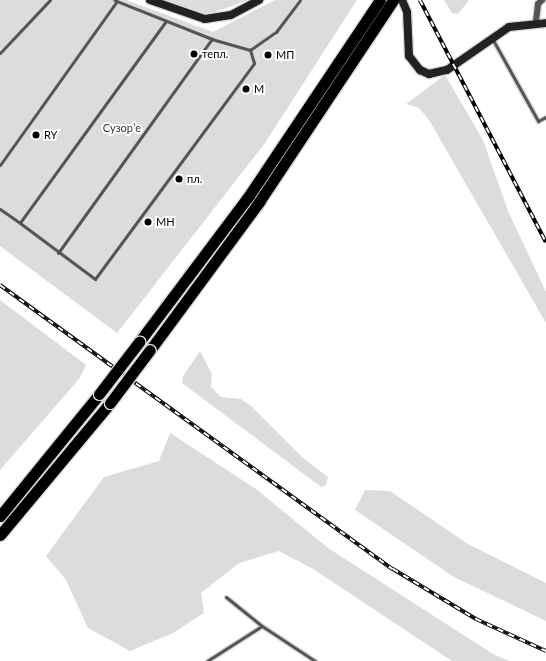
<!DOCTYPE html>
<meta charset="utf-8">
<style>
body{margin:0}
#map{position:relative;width:546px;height:661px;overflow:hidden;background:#fff;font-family:Lato,sans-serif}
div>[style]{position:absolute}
.green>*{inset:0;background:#dcdcdc}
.roads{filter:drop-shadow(1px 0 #dbdbdb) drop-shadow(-1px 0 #dbdbdb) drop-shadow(0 1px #dbdbdb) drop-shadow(0 -1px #dbdbdb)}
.lane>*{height:3px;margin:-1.5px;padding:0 1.5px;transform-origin:1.5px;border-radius:1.5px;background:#555}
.street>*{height:6px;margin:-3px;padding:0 3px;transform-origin:3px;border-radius:3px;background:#555}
.secondary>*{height:8px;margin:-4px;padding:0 4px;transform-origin:4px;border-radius:4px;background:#222}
.highway>*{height:11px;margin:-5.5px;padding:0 5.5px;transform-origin:5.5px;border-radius:5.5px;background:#000}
.rail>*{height:3.5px;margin-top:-1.75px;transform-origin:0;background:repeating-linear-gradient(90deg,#fff 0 6px,#000 0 12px);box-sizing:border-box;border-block:1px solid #000}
.bridges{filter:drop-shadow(1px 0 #dbdbdb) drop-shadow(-1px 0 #dbdbdb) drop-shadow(0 1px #dbdbdb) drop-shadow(0 -1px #dbdbdb)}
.highway-bridge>*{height:11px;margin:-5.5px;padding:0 5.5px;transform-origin:5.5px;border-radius:5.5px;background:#000}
.dots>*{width:11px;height:11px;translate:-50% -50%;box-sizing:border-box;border:2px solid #fff;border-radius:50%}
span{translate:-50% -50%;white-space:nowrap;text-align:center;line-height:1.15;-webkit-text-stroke:4px #fff;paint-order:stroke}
.poi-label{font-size:11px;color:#000}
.left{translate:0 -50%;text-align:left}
.park-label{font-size:11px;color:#333}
</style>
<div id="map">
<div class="green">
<i style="clip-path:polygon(0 0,126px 0,213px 32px,275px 0,357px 0,265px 143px,117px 333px,0 246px)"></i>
<i style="clip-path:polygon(164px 0,249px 0,209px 14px,195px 12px)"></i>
<i style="clip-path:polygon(444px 0,469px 0,458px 14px,452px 13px)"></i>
<i style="clip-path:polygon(445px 75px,483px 140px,508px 211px,546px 292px,546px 323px,429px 120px,419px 108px,406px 104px)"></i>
<i style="clip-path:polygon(0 300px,86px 365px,79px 379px,0 470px)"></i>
<i style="clip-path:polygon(200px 351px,212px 374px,211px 387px,221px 397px,241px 399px,251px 406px,302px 457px,328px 477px,326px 485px,321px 487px,182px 383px,183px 376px)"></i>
<i style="clip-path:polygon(170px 433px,256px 489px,328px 548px,493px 654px,509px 661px,452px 661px,313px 569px,279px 551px,239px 563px,201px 593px,204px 613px,173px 633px,130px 651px,88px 628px,66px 580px,46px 556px,104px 477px,159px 461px)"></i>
<i style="clip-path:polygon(365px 490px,390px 491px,468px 544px,546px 583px,546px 621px,454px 577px,355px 510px)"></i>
</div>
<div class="roads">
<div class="lane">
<i style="left:166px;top:21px;width:249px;rotate:125.9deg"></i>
<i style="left:20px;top:223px;width:94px;rotate:36.7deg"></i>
<i style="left:95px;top:279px;width:268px;rotate:-53.6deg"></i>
<i style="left:254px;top:63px;width:14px;rotate:-107deg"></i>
<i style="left:250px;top:50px;width:40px;rotate:-164deg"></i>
<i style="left:493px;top:40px;width:93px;rotate:60.9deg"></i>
<i style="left:538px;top:121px;width:9px;rotate:-27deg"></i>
<i style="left:250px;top:50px;width:32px;rotate:-35deg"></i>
<i style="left:276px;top:32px;width:40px;rotate:-53deg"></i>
<i style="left:0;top:53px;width:73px;rotate:-46.7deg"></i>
<i style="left:0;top:165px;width:201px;rotate:-54.5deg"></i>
<i style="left:0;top:209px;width:24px;rotate:35deg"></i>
<i style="left:58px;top:253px;width:264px;rotate:-54.3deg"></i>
<i style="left:212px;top:39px;width:105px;rotate:-158.3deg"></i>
<i style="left:226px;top:597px;width:46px;rotate:38.9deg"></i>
<i style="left:262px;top:626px;width:64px;rotate:33.4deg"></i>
<i style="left:207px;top:661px;width:65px;rotate:-32.5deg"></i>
</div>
<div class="street">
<i style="left:536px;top:21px;width:17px;rotate:-83deg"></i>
<i style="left:538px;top:4px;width:6px;rotate:-45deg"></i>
</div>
<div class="secondary">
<i style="left:150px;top:0;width:58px;rotate:19.1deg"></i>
<i style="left:205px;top:19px;width:26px;rotate:-9deg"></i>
<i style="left:231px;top:15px;width:32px;rotate:-28deg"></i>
<i style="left:402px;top:0;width:13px;rotate:67deg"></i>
<i style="left:407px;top:12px;width:44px;rotate:87.4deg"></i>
<i style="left:409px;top:56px;width:18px;rotate:52deg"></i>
<i style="left:420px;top:70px;width:10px;rotate:24deg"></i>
<i style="left:429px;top:74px;width:18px;rotate:-13deg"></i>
<i style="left:447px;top:70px;width:75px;rotate:-34.7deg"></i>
<i style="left:509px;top:27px;width:37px;rotate:-6deg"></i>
</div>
<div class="highway">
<i style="left:139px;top:342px;width:181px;rotate:-53.1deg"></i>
<i style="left:248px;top:197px;width:237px;rotate:-56.2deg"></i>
<i style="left:150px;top:350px;width:184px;rotate:-53.6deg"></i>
<i style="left:259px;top:202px;width:242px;rotate:-56.4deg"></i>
<i style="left:0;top:516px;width:157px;rotate:-50.9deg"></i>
<i style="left:0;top:535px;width:172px;rotate:-50.2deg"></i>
</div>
</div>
<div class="rail">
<i style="left:420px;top:0;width:273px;rotate:62.5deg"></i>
<i style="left:0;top:285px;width:485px;rotate:35.9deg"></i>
<i style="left:393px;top:569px;width:97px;rotate:31.1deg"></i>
<i style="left:476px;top:619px;width:77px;rotate:24.6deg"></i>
</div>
<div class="bridges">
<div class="highway-bridge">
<i style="left:99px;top:394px;width:66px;rotate:-52.4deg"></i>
<i style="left:110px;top:403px;width:66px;rotate:-53deg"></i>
</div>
</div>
<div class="dots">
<i style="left:194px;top:54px;background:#000"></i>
<i style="left:268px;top:55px;background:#000"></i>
<i style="left:246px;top:89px;background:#000"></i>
<i style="left:36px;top:135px;background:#000"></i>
<i style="left:179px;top:179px;background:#000"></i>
<i style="left:148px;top:222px;background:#000"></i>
</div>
<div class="poi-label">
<span class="left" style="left:202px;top:54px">тепл.</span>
<span class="left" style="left:276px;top:55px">МП</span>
<span class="left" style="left:254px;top:89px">М</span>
<span class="left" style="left:44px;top:135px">RY</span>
<span class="left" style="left:187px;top:179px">пл.</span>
<span class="left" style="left:156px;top:222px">МН</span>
</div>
<div class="park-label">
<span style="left:122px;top:128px">Сузорʼе</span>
</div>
</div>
